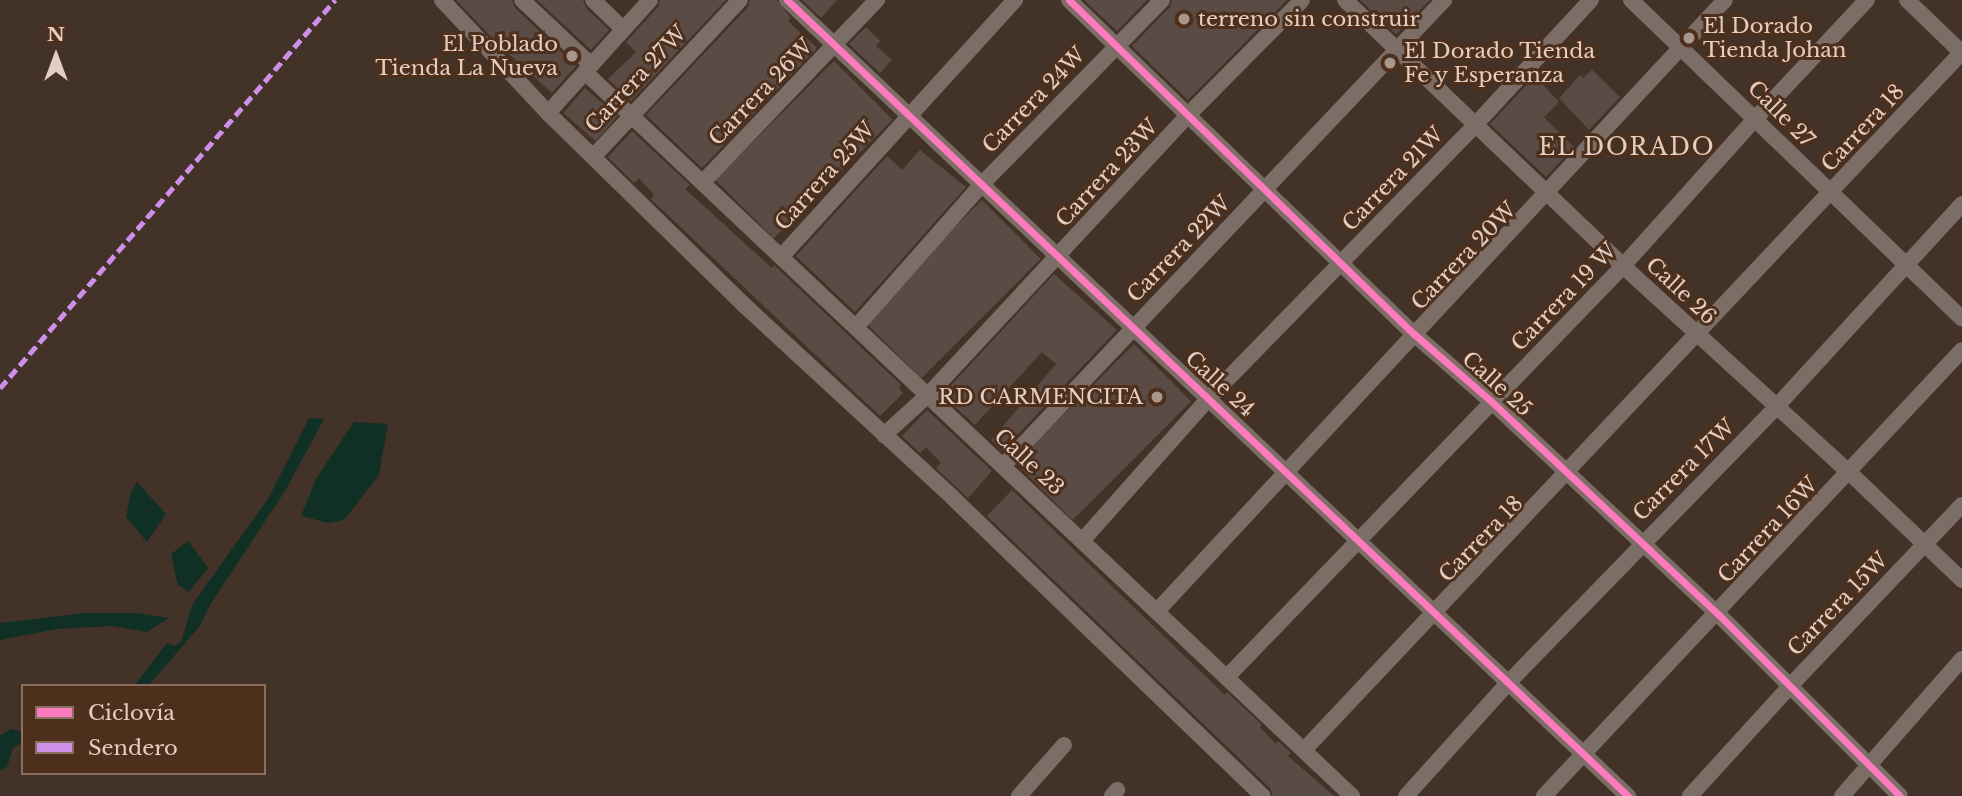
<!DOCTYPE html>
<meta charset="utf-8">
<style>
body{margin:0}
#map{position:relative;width:1962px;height:796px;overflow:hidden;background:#433227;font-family:"Libre Baskerville",serif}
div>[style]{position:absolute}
.water>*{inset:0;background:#103026}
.building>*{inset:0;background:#5a4c44;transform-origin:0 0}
.street>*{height:16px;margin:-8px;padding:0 8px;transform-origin:8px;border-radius:8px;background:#7c6e67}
.quiet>*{height:5px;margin-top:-2.5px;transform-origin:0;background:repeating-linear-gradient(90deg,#ce8fe9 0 10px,transparent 0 15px)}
.cycleway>*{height:7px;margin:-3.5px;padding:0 3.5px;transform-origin:3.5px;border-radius:3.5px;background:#fd7abc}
.dots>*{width:19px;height:19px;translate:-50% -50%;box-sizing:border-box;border:4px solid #4e2f1c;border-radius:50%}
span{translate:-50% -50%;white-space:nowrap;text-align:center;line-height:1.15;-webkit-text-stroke:6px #4e2f1c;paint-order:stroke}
.poi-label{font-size:21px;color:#e2cec3}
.left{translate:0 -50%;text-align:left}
.right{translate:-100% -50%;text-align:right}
.street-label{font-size:21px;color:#e2cec3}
.neighbourhood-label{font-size:23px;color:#e2cec3;letter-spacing:2px}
.legend{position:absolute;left:21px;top:684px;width:245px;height:91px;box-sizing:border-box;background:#4e2f1c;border:2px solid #896f5f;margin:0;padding:9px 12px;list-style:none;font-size:21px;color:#e2cec3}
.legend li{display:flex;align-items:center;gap:14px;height:35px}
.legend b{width:35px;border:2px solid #896f5f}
.north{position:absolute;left:21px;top:21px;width:70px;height:70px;-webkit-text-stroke:5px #4e2f1c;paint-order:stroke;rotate:0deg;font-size:19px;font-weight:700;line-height:28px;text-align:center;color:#e2cec3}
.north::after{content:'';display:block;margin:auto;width:24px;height:32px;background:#e2cec3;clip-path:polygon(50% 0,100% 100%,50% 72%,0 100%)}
</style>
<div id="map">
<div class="water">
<i style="clip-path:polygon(309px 418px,324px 419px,285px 491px,211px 603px,199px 627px,148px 686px,134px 686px,167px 643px,174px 646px,181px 642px,192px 605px,268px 499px)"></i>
<i style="clip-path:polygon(354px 422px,388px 424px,379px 475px,344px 520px,329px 523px,301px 516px,316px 479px)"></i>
<i style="clip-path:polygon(137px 482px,166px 514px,147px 542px,126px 517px,130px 495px)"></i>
<i style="clip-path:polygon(188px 541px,208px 568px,189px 592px,178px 585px,171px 554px)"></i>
<i style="clip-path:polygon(84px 613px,137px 613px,169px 618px,147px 632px,112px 626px,57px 629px,0 640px,0 623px)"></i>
<i style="clip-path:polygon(11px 729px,23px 732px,23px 742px,13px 748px,7px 767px,0 771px,0 735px)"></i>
</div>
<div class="building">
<i style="clip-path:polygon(456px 0,512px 0,515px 8px,576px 66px,552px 93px,500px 46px)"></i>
<i style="clip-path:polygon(537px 0,583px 0,586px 8px,609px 30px,591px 50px)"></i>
<i style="clip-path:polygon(660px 0,726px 0,631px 101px,608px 79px,636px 52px,626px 42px,658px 7px)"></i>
<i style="clip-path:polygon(750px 0,777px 0,791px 18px,788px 21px,817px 48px,702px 168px,646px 115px,748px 7px)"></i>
<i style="clip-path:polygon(802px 0,837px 0,821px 18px)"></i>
<i style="clip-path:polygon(1084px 0,1147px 0,1117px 31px)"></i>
<i style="clip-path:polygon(1172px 0,1287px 0,1188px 100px,1132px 46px,1170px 7px)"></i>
<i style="clip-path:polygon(1360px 0,1430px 0,1396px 34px)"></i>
<i style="clip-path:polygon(866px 27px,880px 41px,876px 46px,892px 60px,880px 73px,849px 44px)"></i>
<i style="left:834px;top:61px;width:83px;height:168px;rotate:45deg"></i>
<i style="clip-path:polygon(1592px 70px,1620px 97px,1589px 130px,1559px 98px,1580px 75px,1583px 78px)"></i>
<i style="clip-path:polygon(1535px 76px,1559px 102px,1544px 117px,1574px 147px,1546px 177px,1490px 124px)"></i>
<i style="left:585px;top:88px;width:43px;height:33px;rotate:41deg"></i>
<i style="clip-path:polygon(632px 131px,690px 185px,685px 189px,772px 268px,774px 265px,901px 385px,899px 388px,903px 393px,880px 416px,651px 199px,654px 195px,639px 178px,634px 183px,608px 157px)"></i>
<i style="clip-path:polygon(920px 150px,966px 187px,855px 312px,796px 256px,887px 156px,902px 170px)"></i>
<i style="left:982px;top:200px;width:83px;height:169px;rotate:45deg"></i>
<i style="clip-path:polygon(1054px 274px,1117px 330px,1002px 451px,991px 440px,1056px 364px,1042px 352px,975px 425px,942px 395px)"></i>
<i style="left:1134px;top:344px;width:81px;height:168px;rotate:45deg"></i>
<i style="clip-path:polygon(927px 410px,992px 471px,968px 498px,936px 468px,941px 463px,926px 447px,920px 453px,902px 436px)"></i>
<i style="clip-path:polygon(1012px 490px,1225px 695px,1227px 692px,1262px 725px,1260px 727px,1275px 743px,1279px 742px,1291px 753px,1288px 756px,1334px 796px,1273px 796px,1270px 788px,987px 516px)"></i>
</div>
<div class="street">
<i style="left:442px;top:0;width:155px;rotate:46.8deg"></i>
<i style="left:548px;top:113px;width:273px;rotate:44.4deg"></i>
<i style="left:743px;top:304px;width:286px;rotate:42.7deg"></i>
<i style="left:953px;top:498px;width:430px;rotate:43.9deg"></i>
<i style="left:522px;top:0;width:95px;rotate:43.3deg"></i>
<i style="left:593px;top:0;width:42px;rotate:44deg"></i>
<i style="left:787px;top:0;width:1158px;rotate:43.43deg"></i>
<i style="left:1069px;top:0;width:480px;rotate:44.1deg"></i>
<i style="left:1414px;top:334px;width:103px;rotate:41.1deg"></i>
<i style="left:1492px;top:402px;width:310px;rotate:43.2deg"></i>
<i style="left:1718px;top:614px;width:257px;rotate:45deg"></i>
<i style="left:1345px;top:0;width:385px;rotate:43.7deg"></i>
<i style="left:1623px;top:266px;width:307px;rotate:42.4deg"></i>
<i style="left:1850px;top:473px;width:155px;rotate:43.7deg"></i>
<i style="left:1631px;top:0;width:459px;rotate:43.9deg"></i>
<i style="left:1907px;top:0;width:76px;rotate:43.9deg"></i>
<i style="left:585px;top:72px;width:1055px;rotate:43.35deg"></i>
<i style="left:548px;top:113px;width:152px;rotate:-47.9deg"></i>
<i style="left:593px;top:157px;width:215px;rotate:-46.9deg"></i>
<i style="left:703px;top:182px;width:252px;rotate:-46.3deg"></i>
<i style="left:781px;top:257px;width:348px;rotate:-47.7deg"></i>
<i style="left:856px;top:327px;width:191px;rotate:-48.6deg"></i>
<i style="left:982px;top:184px;width:257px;rotate:-45.6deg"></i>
<i style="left:884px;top:435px;width:59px;rotate:-42.3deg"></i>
<i style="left:928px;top:395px;width:381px;rotate:-47.1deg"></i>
<i style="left:1187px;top:116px;width:163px;rotate:-45.2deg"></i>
<i style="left:1003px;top:466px;width:642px;rotate:-46.58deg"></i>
<i style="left:1082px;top:541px;width:191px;rotate:-48.4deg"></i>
<i style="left:1209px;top:398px;width:383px;rotate:-45.7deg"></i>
<i style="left:1476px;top:124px;width:169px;rotate:-47.2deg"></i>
<i style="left:1157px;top:611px;width:834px;rotate:-47.09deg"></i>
<i style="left:1227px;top:677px;width:571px;rotate:-46.06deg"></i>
<i style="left:1623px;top:266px;width:199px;rotate:-48.1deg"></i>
<i style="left:1756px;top:118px;width:162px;rotate:-46.8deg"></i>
<i style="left:1304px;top:750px;width:959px;rotate:-46.69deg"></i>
<i style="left:1019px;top:796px;width:68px;rotate:-48.6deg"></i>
<i style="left:1112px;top:796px;width:8px;rotate:-50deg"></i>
<i style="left:1406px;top:796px;width:152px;rotate:-47.9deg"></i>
<i style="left:1508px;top:683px;width:386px;rotate:-45.8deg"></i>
<i style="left:1777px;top:406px;width:274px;rotate:-47.5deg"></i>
<i style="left:1544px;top:796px;width:611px;rotate:-46.86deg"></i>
<i style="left:1690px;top:796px;width:150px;rotate:-47.7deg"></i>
<i style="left:1791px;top:685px;width:248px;rotate:-46.5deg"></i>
<i style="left:1842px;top:796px;width:182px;rotate:-48.8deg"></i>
</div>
<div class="quiet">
<i style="left:0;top:388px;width:513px;rotate:-49.19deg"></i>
</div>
<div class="cycleway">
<i style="left:787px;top:0;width:1158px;rotate:43.43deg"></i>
<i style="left:1069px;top:0;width:480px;rotate:44.1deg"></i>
<i style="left:1414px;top:334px;width:103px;rotate:41.1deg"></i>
<i style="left:1492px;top:402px;width:310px;rotate:43.2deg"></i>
<i style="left:1718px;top:614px;width:257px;rotate:45deg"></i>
</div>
<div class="dots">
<i style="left:1184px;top:19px;background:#aa978c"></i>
<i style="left:1689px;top:38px;background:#aa978c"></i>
<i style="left:572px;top:56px;background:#aa978c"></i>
<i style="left:1390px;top:63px;background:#aa978c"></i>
<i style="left:1157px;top:397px;background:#aa978c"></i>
</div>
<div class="poi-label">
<span class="left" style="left:1198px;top:19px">terreno sin construir</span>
<span class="left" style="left:1703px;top:38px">El Dorado<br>Tienda Johan</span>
<span class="right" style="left:558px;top:56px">El Poblado<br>Tienda La Nueva</span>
<span class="left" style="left:1404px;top:63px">El Dorado Tienda<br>Fe y Esperanza</span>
<span class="right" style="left:1143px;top:397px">RD CARMENCITA</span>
</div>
<div class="street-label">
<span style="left:636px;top:79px;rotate:-47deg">Carrera 27W</span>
<span style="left:761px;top:92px;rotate:-46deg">Carrera 26W</span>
<span style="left:1034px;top:100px;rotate:-46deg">Carrera 24W</span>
<span style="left:1781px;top:114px;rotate:45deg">Calle 27</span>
<span style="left:1863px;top:128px;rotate:-47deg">Carrera 18</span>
<span style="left:1107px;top:173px;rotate:-47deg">Carrera 23W</span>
<span style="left:825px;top:176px;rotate:-48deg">Carrera 25W</span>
<span style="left:1393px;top:179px;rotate:-46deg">Carrera 21W</span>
<span style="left:1179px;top:249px;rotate:-46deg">Carrera 22W</span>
<span style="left:1464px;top:256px;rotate:-46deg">Carrera 20W</span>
<span style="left:1681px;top:291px;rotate:43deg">Calle 26</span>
<span style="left:1564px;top:297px;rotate:-46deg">Carrera 19 W</span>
<span style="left:1220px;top:384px;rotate:43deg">Calle 24</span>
<span style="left:1497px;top:384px;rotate:42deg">Calle 25</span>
<span style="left:1029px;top:462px;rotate:43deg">Calle 23</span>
<span style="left:1684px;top:470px;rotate:-45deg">Carrera 17W</span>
<span style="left:1768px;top:530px;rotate:-47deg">Carrera 16W</span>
<span style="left:1481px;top:539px;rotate:-46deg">Carrera 18</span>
<span style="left:1838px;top:604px;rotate:-46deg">Carrera 15W</span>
</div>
<div class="neighbourhood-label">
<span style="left:1627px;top:147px">EL DORADO</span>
</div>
<ul class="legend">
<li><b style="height:9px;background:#fd7abc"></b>Ciclovía</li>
<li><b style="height:9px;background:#ce8fe9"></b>Sendero</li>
</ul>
<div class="north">N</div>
</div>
